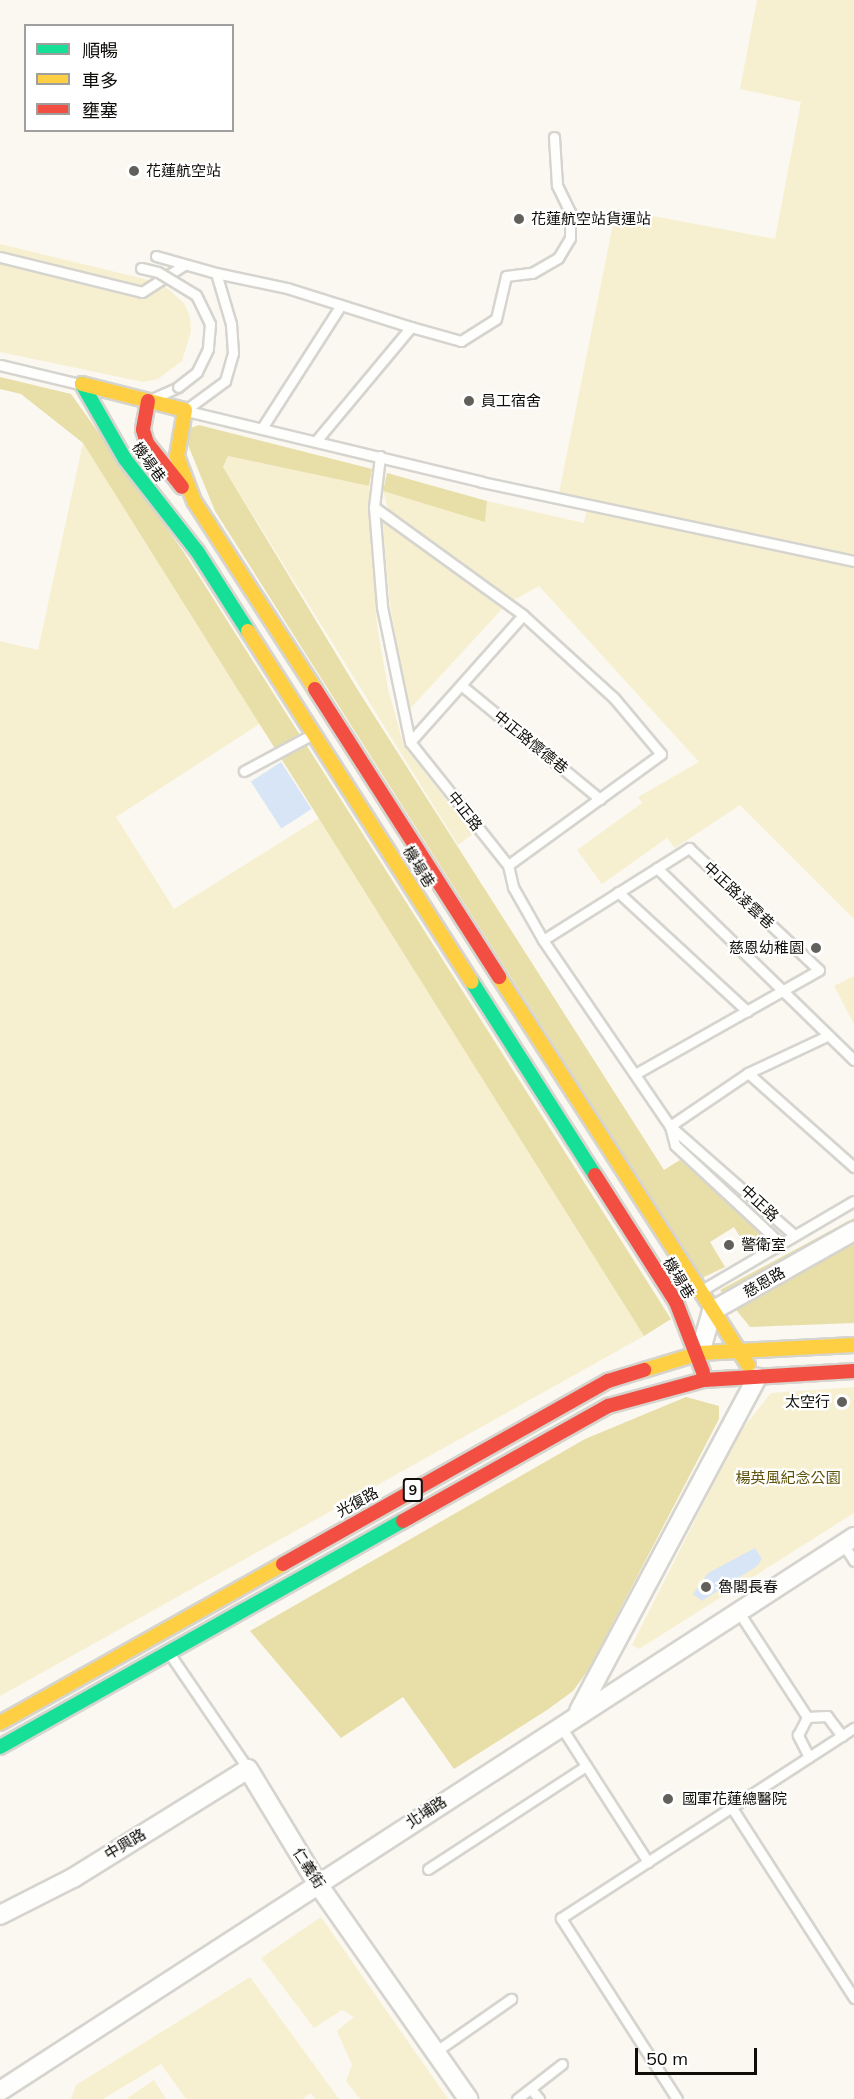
<!DOCTYPE html>
<meta charset="utf-8">
<style>
body{margin:0}
#map{position:relative;width:854px;height:2099px;overflow:hidden;background:#faf8f0;font-family:Mulish,"Noto Sans TC",sans-serif}
div>[style]{position:absolute}
.green>*{inset:0;background:#f7f0d0}
.forest>*{inset:0;background:#e8dea8;transform-origin:0 0}
.water>*{inset:0;background:#d7e5f7;transform-origin:0 0}
.roads{filter:drop-shadow(2px 0 #d6d4ce) drop-shadow(-2px 0 #d6d4ce) drop-shadow(0 2px #d6d4ce) drop-shadow(0 -2px #d6d4ce)}
.lane>*{height:9px;margin:-4.5px;padding:0 4.5px;transform-origin:4.5px;border-radius:4.5px;background:#fefefd}
.street>*{height:18px;margin:-9px;padding:0 9px;transform-origin:9px;border-radius:9px;background:#fefefd}
.fast>*{height:14px;margin:-7px;padding:0 7px;transform-origin:7px;border-radius:7px;background:#16e098}
.slow>*{height:14px;margin:-7px;padding:0 7px;transform-origin:7px;border-radius:7px;background:#ffcf43}
.jam>*{height:14px;margin:-7px;padding:0 7px;transform-origin:7px;border-radius:7px;background:#f24e42}
.bridges{filter:drop-shadow(2px 0 #d6d4ce) drop-shadow(-2px 0 #d6d4ce) drop-shadow(0 2px #d6d4ce) drop-shadow(0 -2px #d6d4ce)}
.lane-bridge>*{height:9px;margin:-4.5px;padding:0 4.5px;transform-origin:4.5px;border-radius:4.5px;background:#fefefd}
.dots>*{width:16px;height:16px;translate:-50% -50%;box-sizing:border-box;border:3px solid #fff;border-radius:50%}
span{translate:-50% -50%;white-space:nowrap;text-align:center;line-height:1.15;-webkit-text-stroke:4.5px #fff;paint-order:stroke}
.shield-label span{padding:2px 4px;background:#fff;border:2px solid;border-radius:4px;-webkit-text-stroke-width:0}
.shield-label{font-size:14px;color:#0f0e09;font-weight:700}
.poi-label{font-size:15px;color:#0f0e09}
.left{translate:0 -50%;text-align:left}
.right{translate:-100% -50%;text-align:right}
.street-label{font-size:15px;color:#0f0e09}
.park-label{font-size:15px;color:#5f530b}
.legend{position:absolute;left:24px;top:24px;width:210px;height:108px;box-sizing:border-box;background:#fff;border:2px solid #9f9f9d;margin:0;padding:8px 10px;list-style:none;font-size:18px;color:#0f0e09}
.legend li{display:flex;align-items:center;gap:12px;height:30px}
.legend b{width:30px;border:2px solid #9f9f9d}
.scale{position:absolute;left:635px;top:2048px;width:122px;height:27px;box-sizing:border-box;border:3px solid #0f0e09;border-top:0;padding-left:8px;font-size:18px;line-height:21px;white-space:nowrap;color:#0f0e09;-webkit-text-stroke:4px #fff;paint-order:stroke}
</style>
<div id="map">
<div class="green">
<i style="clip-path:polygon(757px 0,854px 0,854px 919px,740px 805px,675px 848px,667px 838px,602px 884px,577px 850px,642px 803px,638px 797px,699px 762px,539px 586px,514px 600px,388px 509px,383px 491px,485px 521px,487px 501px,584px 523px,589px 500px,559px 493px,616px 209px,775px 239px,801px 102px,740px 89px)"></i>
<i style="clip-path:polygon(0 244px,161px 283px,184px 303px,190px 317px,191px 332px,182px 361px,158px 379px,143px 382px,0 352px)"></i>
<i style="clip-path:polygon(83px 443px,261px 723px,116px 817px,174px 909px,321px 817px,644px 1336px,0 1696px,0 641px,38px 650px)"></i>
<i style="clip-path:polygon(228px 456px,369px 486px,377px 625px,388px 689px,404px 746px,473px 834px,458px 845px,223px 467px)"></i>
<i style="clip-path:polygon(382px 520px,502px 609px,408px 711px,390px 605px)"></i>
<i style="clip-path:polygon(854px 976px,854px 1024px,834px 986px)"></i>
<i style="clip-path:polygon(854px 1387px,854px 1513px,639px 1649px,632px 1645px,739px 1433px,771px 1393px)"></i>
<i style="clip-path:polygon(321px 1917px,448px 2099px,360px 2099px,346px 2081px,352px 2065px,337px 2031px,354px 2017px,342px 2010px,314px 2028px,261px 1958px)"></i>
<i style="clip-path:polygon(250px 1977px,339px 2099px,315px 2099px,311px 2093px,302px 2099px,186px 2099px,161px 2064px,103px 2099px,71px 2099px,76px 2085px)"></i>
<i style="clip-path:polygon(154px 2080px,166px 2099px,126px 2099px)"></i>
</div>
<div class="forest">
<i style="clip-path:polygon(0 377px,71px 394px,183px 551px,671px 1319px,644px 1336px,83px 443px,21px 394px,0 389px)"></i>
<i style="clip-path:polygon(199px 425px,372px 469px,369px 486px,228px 456px,223px 467px,359px 692px,664px 1170px,680px 1160px,761px 1230px,765px 1245px,750px 1253px,734px 1227px,710px 1242px,725px 1267px,702px 1278px,215px 511px,186px 440px,188px 429px)"></i>
<i style="clip-path:polygon(387px 473px,487px 501px,485px 522px,383px 491px)"></i>
<i style="left:682px;top:1138px;width:126px;height:6px;rotate:42deg"></i>
<i style="clip-path:polygon(854px 1218px,854px 1323px,750px 1327px,720px 1290px)"></i>
<i style="clip-path:polygon(686px 1397px,719px 1406px,719px 1419px,589px 1669px,573px 1691px,547px 1710px,454px 1769px,403px 1697px,341px 1738px,250px 1631px,585px 1439px)"></i>
</div>
<div class="water">
<i style="left:281px;top:762px;width:56px;height:36px;rotate:57deg"></i>
<i style="clip-path:polygon(755px 1548px,762px 1559px,757px 1566px,702px 1601px,693px 1594px,708px 1573px)"></i>
</div>
<div class="roads">
<div class="lane">
<i style="left:156px;top:256px;width:62px;rotate:15.8deg"></i>
<i style="left:216px;top:273px;width:53px;rotate:73.6deg"></i>
<i style="left:231px;top:324px;width:29px;rotate:86deg"></i>
<i style="left:233px;top:353px;width:29px;rotate:106deg"></i>
<i style="left:225px;top:381px;width:47px;rotate:143.6deg"></i>
<i style="left:0;top:257px;width:146px;rotate:13.8deg"></i>
<i style="left:142px;top:292px;width:50px;rotate:-32.7deg"></i>
<i style="left:216px;top:273px;width:73px;rotate:11.9deg"></i>
<i style="left:287px;top:288px;width:130px;rotate:17.5deg"></i>
<i style="left:411px;top:327px;width:148px;rotate:129.8deg"></i>
<i style="left:411px;top:327px;width:52px;rotate:15.6deg"></i>
<i style="left:461px;top:341px;width:41px;rotate:-32.2deg"></i>
<i style="left:496px;top:319px;width:44px;rotate:-76.9deg"></i>
<i style="left:506px;top:276px;width:26px;rotate:-7deg"></i>
<i style="left:532px;top:273px;width:30px;rotate:-30deg"></i>
<i style="left:558px;top:258px;width:23px;rotate:-59deg"></i>
<i style="left:570px;top:238px;width:26px;rotate:-90deg"></i>
<i style="left:570px;top:212px;width:30px;rotate:-116deg"></i>
<i style="left:557px;top:185px;width:48px;rotate:-93.6deg"></i>
<i style="left:0;top:365px;width:81px;rotate:13.5deg"></i>
<i style="left:156px;top:397px;width:24px;rotate:-24deg"></i>
<i style="left:187px;top:411px;width:303px;rotate:13.5deg"></i>
<i style="left:482px;top:482px;width:380px;rotate:12deg"></i>
<i style="left:262px;top:428px;width:146px;rotate:-57.3deg"></i>
<i style="left:380px;top:456px;width:51px;rotate:96.7deg"></i>
<i style="left:374px;top:507px;width:100px;rotate:85.4deg"></i>
<i style="left:382px;top:607px;width:138px;rotate:78.3deg"></i>
<i style="left:410px;top:742px;width:157px;rotate:51.5deg"></i>
<i style="left:508px;top:865px;width:23px;rotate:77deg"></i>
<i style="left:513px;top:887px;width:61px;rotate:60.5deg"></i>
<i style="left:543px;top:940px;width:225px;rotate:55.7deg"></i>
<i style="left:670px;top:1126px;width:94px;rotate:-34.2deg"></i>
<i style="left:748px;top:1073px;width:85px;rotate:-25.1deg"></i>
<i style="left:374px;top:507px;width:184px;rotate:35.9deg"></i>
<i style="left:523px;top:615px;width:123px;rotate:42.4deg"></i>
<i style="left:614px;top:698px;width:73px;rotate:50deg"></i>
<i style="left:661px;top:754px;width:189px;rotate:144deg"></i>
<i style="left:461px;top:685px;width:180px;rotate:39.4deg"></i>
<i style="left:410px;top:742px;width:170px;rotate:-48.3deg"></i>
<i style="left:244px;top:771px;width:78px;rotate:-28.2deg"></i>
<i style="left:657px;top:868px;width:275px;rotate:44.3deg"></i>
<i style="left:618px;top:892px;width:176px;rotate:42.7deg"></i>
<i style="left:543px;top:940px;width:173px;rotate:-32.2deg"></i>
<i style="left:689px;top:848px;width:178px;rotate:43.2deg"></i>
<i style="left:819px;top:970px;width:211px;rotate:150.5deg"></i>
<i style="left:748px;top:1073px;width:142px;rotate:41.6deg"></i>
<i style="left:781px;top:1244px;width:145px;rotate:-137deg"></i>
<i style="left:675px;top:1145px;width:20px;rotate:-105deg"></i>
<i style="left:670px;top:1126px;width:165px;rotate:41.3deg"></i>
<i style="left:702px;top:1290px;width:176px;rotate:-30.4deg"></i>
<i style="left:843px;top:1544px;width:20px;rotate:57deg"></i>
<i style="left:738px;top:1611px;width:126px;rotate:56.9deg"></i>
<i style="left:171px;top:1656px;width:137px;rotate:55.7deg"></i>
<i style="left:560px;top:1725px;width:163px;rotate:57.3deg"></i>
<i style="left:809px;top:1757px;width:25px;rotate:-117deg"></i>
<i style="left:798px;top:1735px;width:20px;rotate:-63deg"></i>
<i style="left:807px;top:1717px;width:20px;rotate:-3deg"></i>
<i style="left:827px;top:1716px;width:25px;rotate:53deg"></i>
<i style="left:732px;top:1808px;width:226px;rotate:57.3deg"></i>
<i style="left:428px;top:1869px;width:189px;rotate:-33.1deg"></i>
<i style="left:435px;top:2052px;width:93px;rotate:-34.9deg"></i>
<i style="left:531px;top:2089px;width:13px;rotate:51deg"></i>
<i style="left:517px;top:2099px;width:57px;rotate:-37.9deg"></i>
<i style="left:677px;top:2099px;width:215px;rotate:-122.7deg"></i>
<i style="left:561px;top:1918px;width:349px;rotate:-33deg"></i>
</div>
<div class="street">
<i style="left:700px;top:1353px;width:44px;rotate:-74.1deg"></i>
<i style="left:712px;top:1311px;width:163px;rotate:-29.4deg"></i>
<i style="left:579px;top:1711px;width:378px;rotate:-61.9deg"></i>
<i style="left:0;top:1915px;width:82px;rotate:-26.9deg"></i>
<i style="left:73px;top:1878px;width:206px;rotate:-31.9deg"></i>
<i style="left:248px;top:1769px;width:133px;rotate:58.8deg"></i>
<i style="left:317px;top:1883px;width:264px;rotate:55deg"></i>
<i style="left:0;top:2091px;width:1018px;rotate:-32.97deg"></i>
</div>
<div class="fast">
<i style="left:82px;top:384px;width:86px;rotate:60.2deg"></i>
<i style="left:125px;top:459px;width:117px;rotate:52deg"></i>
<i style="left:197px;top:551px;width:95px;rotate:57.5deg"></i>
<i style="left:472px;top:982px;width:229px;rotate:57.5deg"></i>
<i style="left:0;top:1747px;width:462px;rotate:-29.3deg"></i>
</div>
<div class="slow">
<i style="left:82px;top:384px;width:106px;rotate:14.2deg"></i>
<i style="left:185px;top:410px;width:47px;rotate:99.9deg"></i>
<i style="left:177px;top:456px;width:48px;rotate:69.3deg"></i>
<i style="left:194px;top:501px;width:224px;rotate:57.2deg"></i>
<i style="left:248px;top:631px;width:416px;rotate:57.5deg"></i>
<i style="left:499px;top:977px;width:461px;rotate:57.3deg"></i>
<i style="left:644px;top:1370px;width:59px;rotate:-16.9deg"></i>
<i style="left:700px;top:1353px;width:154px;rotate:-3deg"></i>
<i style="left:0;top:1723px;width:325px;rotate:-29.3deg"></i>
</div>
<div class="jam">
<i style="left:148px;top:401px;width:29px;rotate:100deg"></i>
<i style="left:143px;top:430px;width:14px;rotate:73deg"></i>
<i style="left:147px;top:443px;width:56px;rotate:51.5deg"></i>
<i style="left:315px;top:689px;width:342px;rotate:57.4deg"></i>
<i style="left:595px;top:1175px;width:151px;rotate:57.5deg"></i>
<i style="left:676px;top:1302px;width:75px;rotate:68.9deg"></i>
<i style="left:403px;top:1521px;width:235px;rotate:-29.3deg"></i>
<i style="left:608px;top:1406px;width:99px;rotate:-15.2deg"></i>
<i style="left:704px;top:1380px;width:150px;rotate:-3.4deg"></i>
<i style="left:283px;top:1564px;width:373px;rotate:-29.4deg"></i>
<i style="left:608px;top:1381px;width:38px;rotate:-17deg"></i>
</div>
</div>
<div class="bridges">
<div class="lane-bridge">
<i style="left:141px;top:268px;width:17px;rotate:13deg"></i>
<i style="left:158px;top:272px;width:44px;rotate:31.2deg"></i>
<i style="left:196px;top:295px;width:32px;rotate:64deg"></i>
<i style="left:210px;top:324px;width:25px;rotate:95deg"></i>
<i style="left:208px;top:349px;width:25px;rotate:116deg"></i>
<i style="left:197px;top:372px;width:24px;rotate:142deg"></i>
</div>
</div>
<div class="dots">
<i style="left:134px;top:171px;background:#61605a"></i>
<i style="left:519px;top:219px;background:#61605a"></i>
<i style="left:469px;top:401px;background:#61605a"></i>
<i style="left:816px;top:948px;background:#61605a"></i>
<i style="left:729px;top:1245px;background:#61605a"></i>
<i style="left:842px;top:1402px;background:#61605a"></i>
<i style="left:706px;top:1587px;background:#61605a"></i>
<i style="left:668px;top:1799px;background:#61605a"></i>
</div>
<div class="shield-label">
<span style="left:413px;top:1490px">9</span>
</div>
<div class="poi-label">
<span class="left" style="left:146px;top:171px">花蓮航空站</span>
<span class="left" style="left:531px;top:219px">花蓮航空站貨運站</span>
<span class="left" style="left:481px;top:401px">員工宿舍</span>
<span class="right" style="left:804px;top:948px">慈恩幼稚園</span>
<span class="left" style="left:741px;top:1245px">警衛室</span>
<span class="right" style="left:830px;top:1402px">太空行</span>
<span class="left" style="left:718px;top:1587px">魯閣長春</span>
<span class="left" style="left:682px;top:1799px">國軍花蓮總醫院</span>
</div>
<div class="street-label">
<span style="left:149px;top:462px;rotate:54deg">機場巷</span>
<span style="left:531px;top:742px;rotate:39deg">中正路懷德巷</span>
<span style="left:465px;top:811px;rotate:52deg">中正路</span>
<span style="left:419px;top:867px;rotate:58deg">機場巷</span>
<span style="left:739px;top:895px;rotate:43deg">中正路凌雲巷</span>
<span style="left:760px;top:1203px;rotate:43deg">中正路</span>
<span style="left:679px;top:1278px;rotate:59deg">機場巷</span>
<span style="left:764px;top:1282px;rotate:-30deg">慈恩路</span>
<span style="left:357px;top:1502px;rotate:-29deg">光復路</span>
<span style="left:426px;top:1812px;rotate:-33deg">北埔路</span>
<span style="left:125px;top:1844px;rotate:-31deg">中興路</span>
<span style="left:309px;top:1868px;rotate:57deg">仁義街</span>
</div>
<div class="park-label">
<span style="left:788px;top:1478px">楊英風紀念公園</span>
</div>
<ul class="legend">
<li><b style="height:8px;background:#16e098"></b>順暢</li>
<li><b style="height:8px;background:#ffcf43"></b>車多</li>
<li><b style="height:8px;background:#f24e42"></b>壅塞</li>
</ul>
<div class="scale">50 m</div>
</div>
